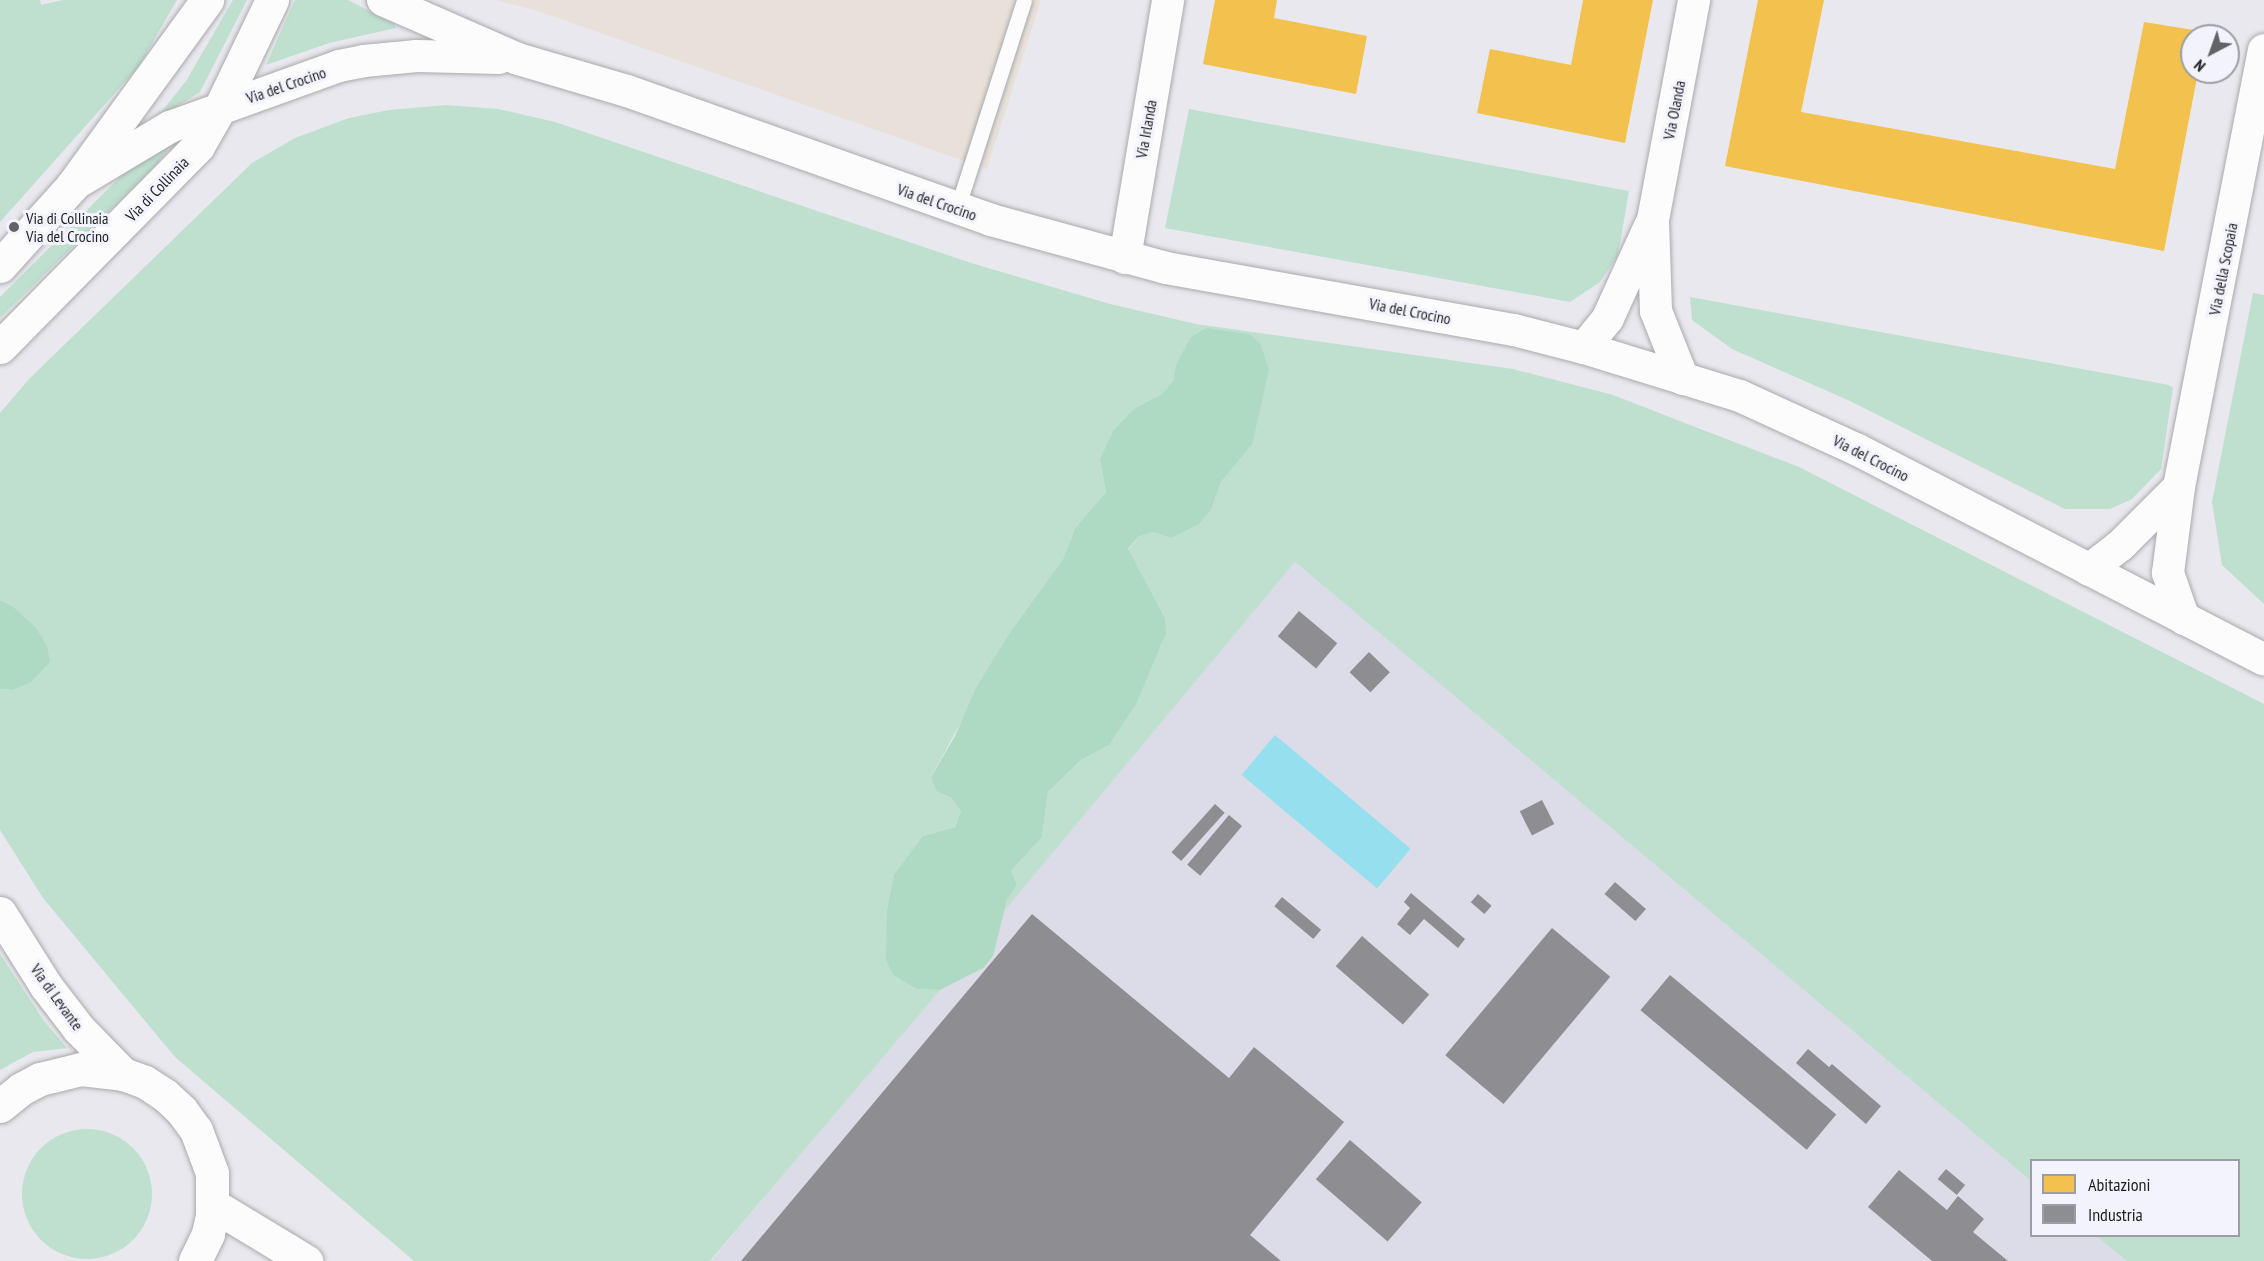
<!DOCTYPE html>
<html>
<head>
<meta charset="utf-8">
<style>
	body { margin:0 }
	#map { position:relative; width:2264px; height:1261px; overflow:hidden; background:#e8e8ee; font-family:"PT Sans Narrow",sans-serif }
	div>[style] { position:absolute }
	.commercial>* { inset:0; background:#e9e1d9 }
	.built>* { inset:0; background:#dcdce8 }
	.green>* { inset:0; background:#bfe0cf }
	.round { border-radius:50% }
	.forest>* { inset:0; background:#aed9c2 }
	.water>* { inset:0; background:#95dfef; transform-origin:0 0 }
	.homes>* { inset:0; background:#f2c14e }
	.industry>* { inset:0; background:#8d8d92; transform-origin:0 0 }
	.roads { filter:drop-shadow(0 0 2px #aaaaae) drop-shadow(0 0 2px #aaaaae) }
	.service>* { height:15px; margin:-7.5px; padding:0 7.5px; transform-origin:7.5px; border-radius:7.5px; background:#fcfcfc }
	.minor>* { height:32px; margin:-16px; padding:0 16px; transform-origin:16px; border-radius:16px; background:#fcfcfc }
	.tertiary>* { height:33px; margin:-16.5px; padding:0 16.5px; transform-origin:16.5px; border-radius:16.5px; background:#fcfcfc }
	.secondary>* { height:33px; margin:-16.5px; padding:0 16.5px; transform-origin:16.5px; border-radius:16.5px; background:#fcfcfc }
	.dots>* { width:16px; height:16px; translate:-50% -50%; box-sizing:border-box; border:3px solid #f3f3fe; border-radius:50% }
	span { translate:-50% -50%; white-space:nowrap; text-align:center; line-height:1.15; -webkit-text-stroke:6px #f3f3fe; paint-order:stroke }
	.street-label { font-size:16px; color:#1c1c1f }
	.poi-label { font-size:16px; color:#1c1c1f }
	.left { translate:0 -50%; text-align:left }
	.legend { position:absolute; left:2030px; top:1159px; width:210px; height:78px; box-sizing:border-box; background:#f3f3fe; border:2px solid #9d9da5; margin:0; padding:8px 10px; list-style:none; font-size:18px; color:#1c1c1f }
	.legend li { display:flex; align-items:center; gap:12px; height:30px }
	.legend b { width:30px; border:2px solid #9d9da5 }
	.north { position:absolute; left:2180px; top:24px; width:60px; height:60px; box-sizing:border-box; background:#f3f3fe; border:2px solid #9d9da5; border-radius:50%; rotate:221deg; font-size:16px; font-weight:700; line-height:24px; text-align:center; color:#1c1c1f }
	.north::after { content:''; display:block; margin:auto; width:21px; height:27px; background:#636367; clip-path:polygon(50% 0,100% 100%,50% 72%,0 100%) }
</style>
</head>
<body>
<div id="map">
	<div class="commercial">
		<div style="clip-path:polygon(495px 0,1041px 0,987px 169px,538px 11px)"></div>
	</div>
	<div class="built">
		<div style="clip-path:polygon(1295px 562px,2031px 1181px,2032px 1236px,2096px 1236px,2127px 1261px,711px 1261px)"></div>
	</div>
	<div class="green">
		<div style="clip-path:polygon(0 0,40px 0,41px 5px,63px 0,177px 0,139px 66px,0 222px)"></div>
		<div style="clip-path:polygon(233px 0,247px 0,200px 92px,155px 120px,186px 81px)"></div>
		<div style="clip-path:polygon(295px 0,348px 0,394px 24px,396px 28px,329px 43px,266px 65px)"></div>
		<div style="clip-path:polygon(446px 105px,498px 109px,555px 122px,971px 263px,1110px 304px,1196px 324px,1513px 369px,1613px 395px,1799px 467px,2264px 704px,2264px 1261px,2127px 1261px,2096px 1236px,2238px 1236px,2238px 1160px,2032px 1160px,2031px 1181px,1295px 562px,1005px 910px,1007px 900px,1017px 885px,1011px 871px,1042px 837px,1048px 792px,1081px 760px,1109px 745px,1165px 618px,1128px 550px,1138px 537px,1153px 532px,1171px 538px,1211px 510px,1221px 482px,1252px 445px,1176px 365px,1173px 381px,1162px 394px,1135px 408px,1100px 460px,1106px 492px,1075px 528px,1063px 559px,1011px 631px,931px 777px,936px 791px,951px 798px,961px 811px,955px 827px,923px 836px,894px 976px,917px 989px,940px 990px,710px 1261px,414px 1261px,175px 1057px,43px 898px,0 830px,0 689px,12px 690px,12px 606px,0 600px,0 413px,29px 379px,252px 163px,295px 138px,349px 118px,389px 110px)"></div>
		<div style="clip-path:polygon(1189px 109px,1629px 191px,1618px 255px,1600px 282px,1570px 302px,1165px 228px)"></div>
		<div style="clip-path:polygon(175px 139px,157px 164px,0 318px,0 297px,146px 151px)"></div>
		<div style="clip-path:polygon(2253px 293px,2264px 295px,2264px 604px,2222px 565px,2212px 502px)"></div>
		<div style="clip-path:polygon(1690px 297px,2169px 385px,2173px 388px,2161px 469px,2132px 499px,2110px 509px,2065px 509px,1850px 401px,1732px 349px,1692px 320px)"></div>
		<div style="clip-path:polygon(0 954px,44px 1021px,67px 1048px,33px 1052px,0 1070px)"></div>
		<div class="round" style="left:22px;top:1129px;width:130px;height:130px"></div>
	</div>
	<div class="forest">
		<div style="clip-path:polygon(1206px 328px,1249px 334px,1260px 343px,1269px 370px,1252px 445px,1221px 482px,1211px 510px,1199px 524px,1171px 538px,1153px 532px,1138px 537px,1128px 549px,1165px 618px,1166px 633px,1136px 704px,1109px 745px,1081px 760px,1048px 792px,1042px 837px,1011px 871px,1017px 885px,1007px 900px,993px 956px,983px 968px,940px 990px,917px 989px,894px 976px,886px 960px,887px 911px,894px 875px,923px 836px,955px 827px,961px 811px,951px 798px,936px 791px,931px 777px,955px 736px,976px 688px,1011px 631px,1063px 559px,1075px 528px,1106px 492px,1100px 460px,1113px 431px,1135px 408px,1162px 394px,1173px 381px,1176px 365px,1190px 338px)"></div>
		<div style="clip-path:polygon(0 600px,12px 606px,36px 628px,47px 646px,50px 662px,31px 682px,12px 690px,0 689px)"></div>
	</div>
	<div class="water">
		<div style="left:1275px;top:735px;width:177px;height:52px;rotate:40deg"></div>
	</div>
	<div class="homes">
		<div style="clip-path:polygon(1215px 0,1277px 0,1274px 18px,1367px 36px,1356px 94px,1203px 64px)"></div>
		<div style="clip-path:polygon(1583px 0,1653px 0,1625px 143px,1477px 113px,1490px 49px,1571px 65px)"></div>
		<div style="clip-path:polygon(1758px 0,1824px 0,1801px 112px,2115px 169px,2144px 22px,2206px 32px,2205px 36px,2192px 36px,2192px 72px,2198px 72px,2164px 251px,1725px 166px)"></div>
	</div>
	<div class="industry">
		<div style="left:1299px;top:611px;width:50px;height:33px;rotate:40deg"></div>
		<div style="left:1369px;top:652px;width:29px;height:28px;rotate:44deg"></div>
		<div style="left:1542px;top:800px;width:27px;height:25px;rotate:63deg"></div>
		<div style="left:1215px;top:804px;width:13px;height:65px;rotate:42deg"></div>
		<div style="left:1229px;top:815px;width:17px;height:65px;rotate:40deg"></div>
		<div style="left:1615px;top:882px;width:41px;height:16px;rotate:41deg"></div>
		<div style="clip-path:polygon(1411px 893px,1465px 939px,1458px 948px,1424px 919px,1410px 935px,1397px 924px,1410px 908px,1404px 902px)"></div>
		<div style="left:1478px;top:894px;width:18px;height:11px;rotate:41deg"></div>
		<div style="left:1282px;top:897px;width:51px;height:12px;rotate:40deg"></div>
		<div style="clip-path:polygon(1032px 914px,1229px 1078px,1254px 1047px,1344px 1122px,1250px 1235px,1281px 1261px,741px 1261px)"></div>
		<div style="left:1552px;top:928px;width:76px;height:166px;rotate:40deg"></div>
		<div style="left:1362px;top:936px;width:89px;height:40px;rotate:41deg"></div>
		<div style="left:1670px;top:975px;width:217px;height:46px;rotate:40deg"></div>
		<div style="clip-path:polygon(1808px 1049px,1829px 1067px,1832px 1064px,1881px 1106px,1866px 1124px,1796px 1063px)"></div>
		<div style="left:1350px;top:1140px;width:95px;height:52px;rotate:41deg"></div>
		<div style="left:1946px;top:1169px;width:25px;height:13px;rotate:40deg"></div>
		<div style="clip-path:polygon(1899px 1170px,1947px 1210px,1958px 1196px,1984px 1219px,1973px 1232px,2008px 1261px,1932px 1261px,1868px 1207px)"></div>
	</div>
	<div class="roads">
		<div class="service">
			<div style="left:957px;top:209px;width:219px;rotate:-72.2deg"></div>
		</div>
		<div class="minor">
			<div style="left:383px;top:0;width:147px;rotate:23.6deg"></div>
			<div style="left:518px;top:59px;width:114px;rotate:16.4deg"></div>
			<div style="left:627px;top:91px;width:386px;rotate:19.5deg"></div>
			<div style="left:991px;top:220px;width:181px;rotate:15.3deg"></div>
			<div style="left:1166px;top:268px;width:353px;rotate:10.1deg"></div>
			<div style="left:1514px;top:330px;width:72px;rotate:14.4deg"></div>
			<div style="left:1584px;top:348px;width:163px;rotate:17.1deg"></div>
			<div style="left:1740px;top:396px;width:128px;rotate:24.6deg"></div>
			<div style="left:1856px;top:449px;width:459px;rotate:27.3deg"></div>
			<div style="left:73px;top:185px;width:113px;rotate:-30.9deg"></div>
			<div style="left:170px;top:127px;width:180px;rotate:-19.8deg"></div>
			<div style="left:339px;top:66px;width:25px;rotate:-11deg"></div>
			<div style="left:364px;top:61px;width:53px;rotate:-5.4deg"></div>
			<div style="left:417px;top:56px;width:82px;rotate:1.4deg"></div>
			<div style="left:1125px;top:258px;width:262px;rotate:-80.5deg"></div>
			<div style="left:1584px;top:348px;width:38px;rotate:-51deg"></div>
			<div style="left:1608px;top:318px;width:101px;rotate:-65.5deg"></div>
			<div style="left:1683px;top:379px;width:73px;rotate:-111.7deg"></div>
			<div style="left:1656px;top:311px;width:91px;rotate:-91.9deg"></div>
			<div style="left:1653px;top:220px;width:224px;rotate:-79.4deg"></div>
			<div style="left:2089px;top:570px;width:39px;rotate:-38deg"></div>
			<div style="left:2120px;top:546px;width:83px;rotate:-45deg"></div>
			<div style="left:2184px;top:619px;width:49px;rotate:-109.2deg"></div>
			<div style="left:2168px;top:573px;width:87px;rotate:-82.7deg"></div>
			<div style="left:2179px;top:487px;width:445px;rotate:-79deg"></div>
		</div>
		<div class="tertiary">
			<div style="left:0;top:266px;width:108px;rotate:-48deg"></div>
			<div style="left:72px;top:186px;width:230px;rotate:-54deg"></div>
			<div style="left:0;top:347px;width:282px;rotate:-45.4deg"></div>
			<div style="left:198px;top:146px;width:46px;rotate:-60.1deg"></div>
			<div style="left:221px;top:106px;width:118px;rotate:-64.3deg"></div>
		</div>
		<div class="secondary">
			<div style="left:0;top:913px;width:86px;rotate:57.8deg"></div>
			<div style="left:46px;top:986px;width:54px;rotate:52.5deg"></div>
			<div style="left:79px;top:1029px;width:63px;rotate:45.6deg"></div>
			<div style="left:0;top:1106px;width:27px;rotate:-39deg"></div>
			<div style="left:21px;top:1089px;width:21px;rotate:-28deg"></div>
			<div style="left:40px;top:1079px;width:42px;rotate:-13.7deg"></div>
			<div style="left:81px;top:1069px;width:42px;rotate:6.8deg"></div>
			<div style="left:123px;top:1074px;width:23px;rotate:20deg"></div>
			<div style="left:145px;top:1082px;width:24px;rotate:33deg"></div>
			<div style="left:165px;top:1095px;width:23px;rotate:43deg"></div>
			<div style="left:182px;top:1111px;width:24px;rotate:54deg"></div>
			<div style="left:196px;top:1130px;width:46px;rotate:69.6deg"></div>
			<div style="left:212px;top:1173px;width:43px;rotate:90deg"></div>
			<div style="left:212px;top:1216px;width:18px;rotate:103deg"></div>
			<div style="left:208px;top:1234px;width:30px;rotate:116deg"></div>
			<div style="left:213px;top:1205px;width:109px;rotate:31.1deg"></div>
		</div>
	</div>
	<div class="dots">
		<div style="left:14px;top:227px;background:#636367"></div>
	</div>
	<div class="street-label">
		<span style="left:286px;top:85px;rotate:-19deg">Via del Crocino</span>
		<span style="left:1674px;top:110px;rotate:-79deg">Via Olanda</span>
		<span style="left:1146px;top:129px;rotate:-80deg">Via Irlanda</span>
		<span style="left:157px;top:189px;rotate:-46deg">Via di Collinaia</span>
		<span style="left:937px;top:202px;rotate:19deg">Via del Crocino</span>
		<span style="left:2223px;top:269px;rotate:-79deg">Via della Scopaia</span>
		<span style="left:1410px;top:311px;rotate:11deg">Via del Crocino</span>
		<span style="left:1871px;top:458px;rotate:27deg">Via del Crocino</span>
		<span style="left:57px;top:997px;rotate:54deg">Via di Levante</span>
	</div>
	<div class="poi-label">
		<span class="left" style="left:26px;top:227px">Via di Collinaia<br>Via del Crocino</span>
	</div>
	<ul class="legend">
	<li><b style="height:16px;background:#f2c14e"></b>Abitazioni</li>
	<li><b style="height:16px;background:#8d8d92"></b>Industria</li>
	</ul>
	<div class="north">N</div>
</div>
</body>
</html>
